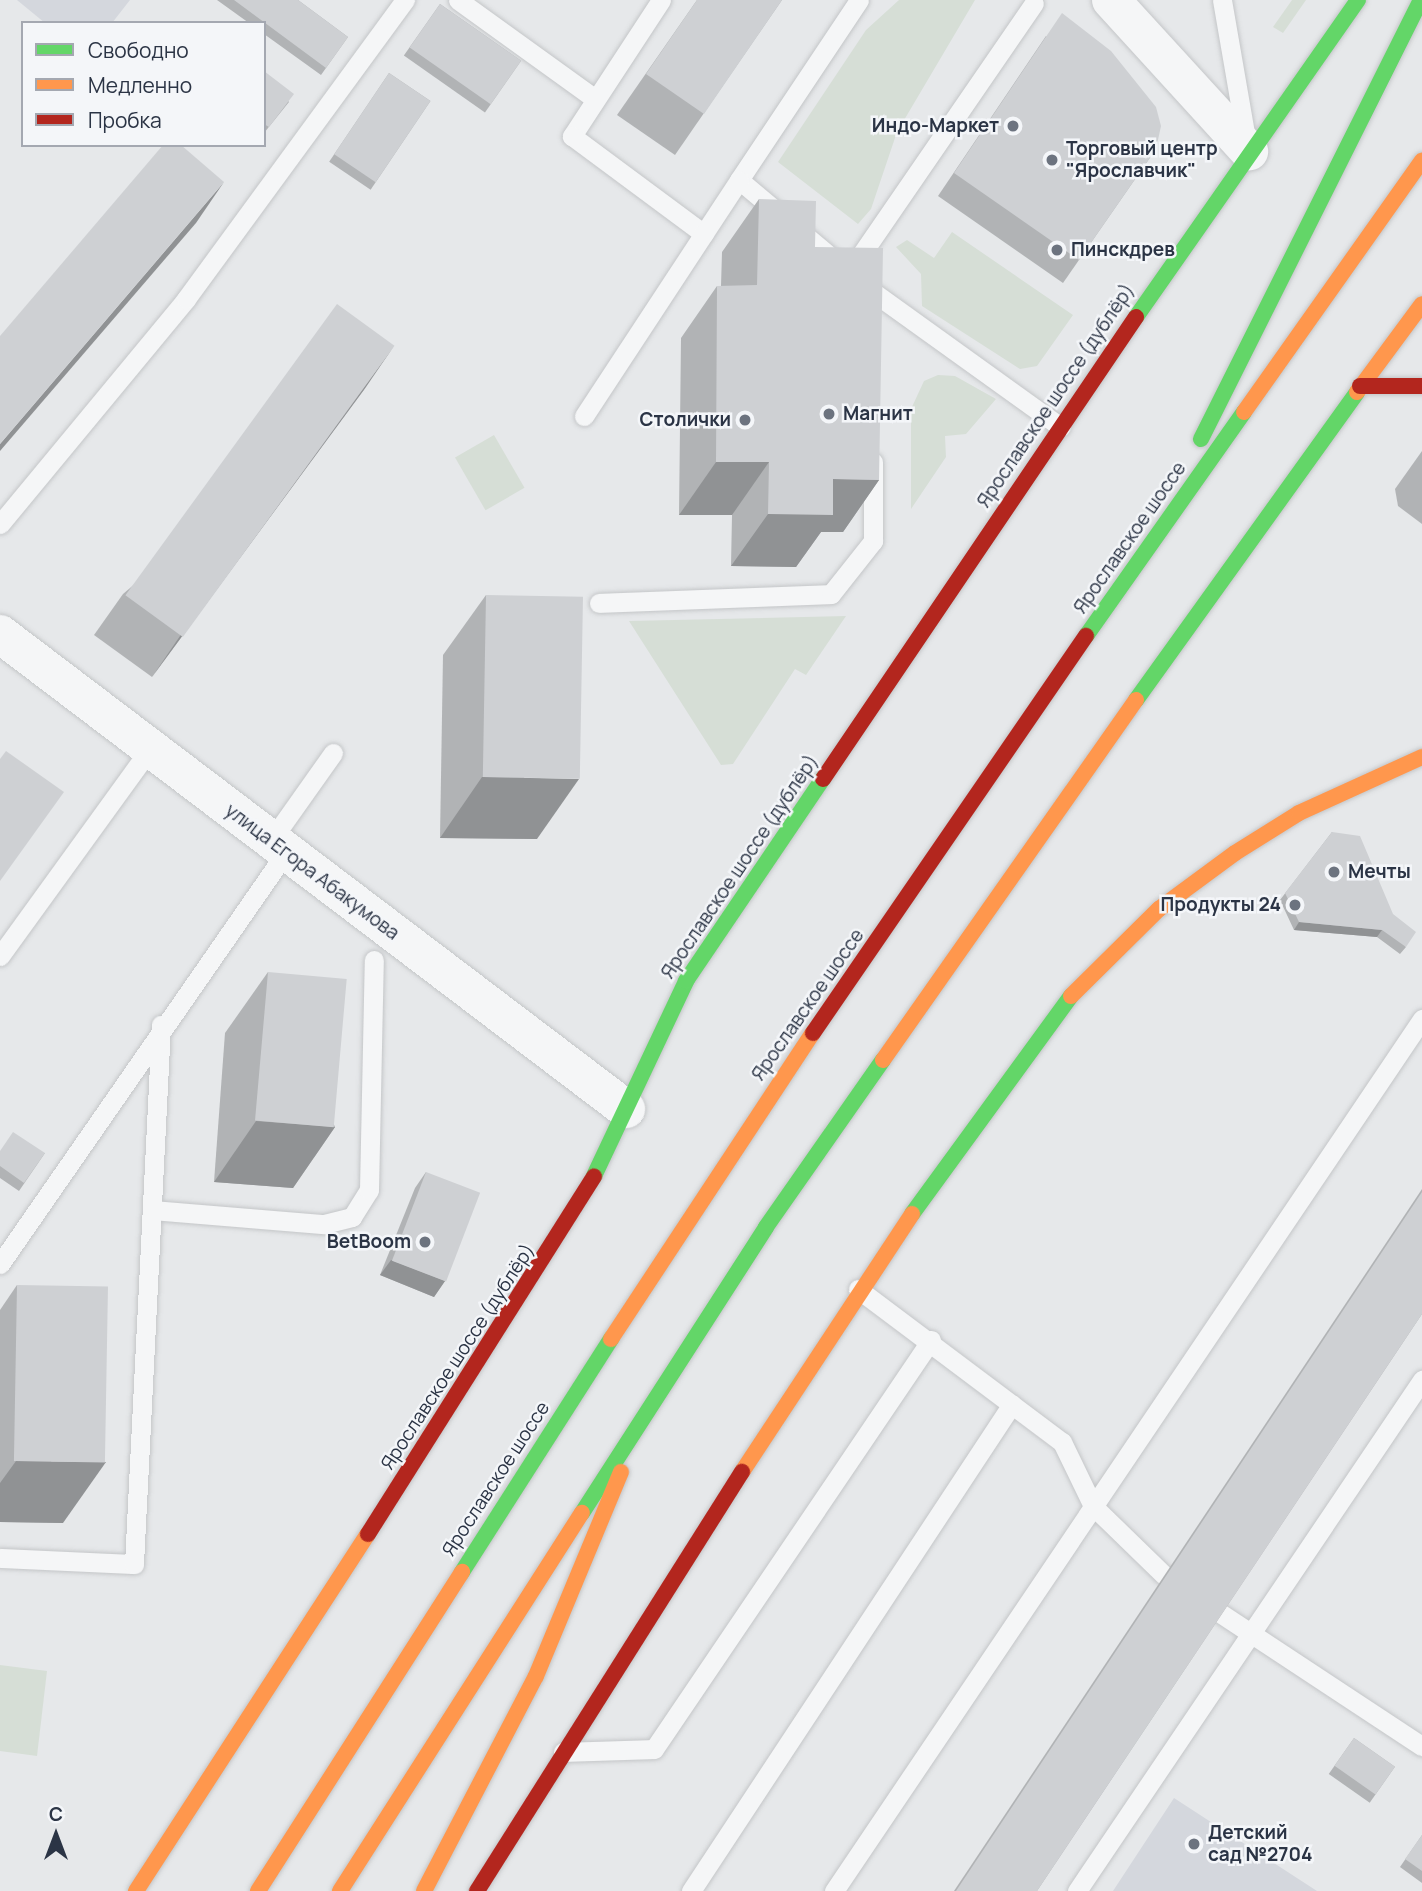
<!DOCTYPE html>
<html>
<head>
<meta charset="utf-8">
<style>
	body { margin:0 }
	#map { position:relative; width:1422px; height:1891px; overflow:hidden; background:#e6e8ea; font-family:Manrope,sans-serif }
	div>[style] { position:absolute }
	.built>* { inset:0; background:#d4d7dd }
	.green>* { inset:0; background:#d6ded6; transform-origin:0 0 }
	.roads { filter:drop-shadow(0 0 2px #c4c6c8) drop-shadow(0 0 2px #c4c6c8) }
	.lane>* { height:19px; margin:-9.5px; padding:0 9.5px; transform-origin:9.5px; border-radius:9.5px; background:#f5f6f7 }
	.street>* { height:38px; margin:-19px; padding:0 19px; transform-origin:19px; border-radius:19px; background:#f5f6f7 }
	.fast>* { height:16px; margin:-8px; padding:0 8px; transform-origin:8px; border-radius:8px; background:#63d668 }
	.slow>* { height:16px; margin:-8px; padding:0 8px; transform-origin:8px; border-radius:8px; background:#ff974d }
	.jam>* { height:16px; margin:-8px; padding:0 8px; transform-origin:8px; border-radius:8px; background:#b3261e }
	.wall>* { inset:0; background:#b1b3b5; transform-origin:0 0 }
	.shaded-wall>* { inset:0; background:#909294 }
	.building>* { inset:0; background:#ced0d3; transform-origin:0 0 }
	.dots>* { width:19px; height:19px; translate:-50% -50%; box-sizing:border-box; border:4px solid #f4f6f9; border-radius:50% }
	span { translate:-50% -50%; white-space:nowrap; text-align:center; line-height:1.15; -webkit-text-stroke:5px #f4f6f9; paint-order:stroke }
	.poi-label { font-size:19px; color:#2b3445; font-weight:700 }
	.right { translate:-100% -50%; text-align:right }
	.left { translate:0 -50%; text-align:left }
	.street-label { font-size:19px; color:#2b3445 }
	.legend { position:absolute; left:21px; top:21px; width:245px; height:126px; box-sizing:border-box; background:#f4f6f9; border:2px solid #a4a8b1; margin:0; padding:9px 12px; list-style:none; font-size:21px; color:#2b3445 }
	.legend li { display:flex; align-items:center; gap:14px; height:35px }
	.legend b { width:35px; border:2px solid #a4a8b1 }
	.north { position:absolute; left:21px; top:1800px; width:70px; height:70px; -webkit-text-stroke:5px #f4f6f9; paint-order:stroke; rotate:0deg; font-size:19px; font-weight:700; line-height:28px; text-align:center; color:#2b3445 }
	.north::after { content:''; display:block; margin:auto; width:24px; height:32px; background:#2b3445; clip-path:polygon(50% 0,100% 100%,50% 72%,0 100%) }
</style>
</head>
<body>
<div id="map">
	<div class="built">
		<div style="clip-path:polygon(17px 0,130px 0,112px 23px,45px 23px)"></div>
		<div style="clip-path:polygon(1174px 1798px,1317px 1891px,1318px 1891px,1113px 1891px)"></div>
	</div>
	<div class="green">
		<div style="clip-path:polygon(899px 0,975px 0,897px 132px,871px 209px,858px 224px,778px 162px,866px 30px)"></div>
		<div style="clip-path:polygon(1292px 0,1306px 0,1283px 33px,1273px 27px)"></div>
		<div style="clip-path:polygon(952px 232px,1073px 315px,1037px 366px,1020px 369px,922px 306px,921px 274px,896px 247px,907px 240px,934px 258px)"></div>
		<div style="clip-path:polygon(938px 375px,955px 376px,996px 399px,966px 434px,945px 436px,946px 457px,911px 509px,911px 409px,924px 381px)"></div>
		<div style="left:494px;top:435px;width:61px;height:45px;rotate:60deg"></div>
		<div style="clip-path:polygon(846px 616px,806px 675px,795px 669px,733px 764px,721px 765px,629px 621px)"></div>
		<div style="clip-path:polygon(0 1665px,47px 1671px,37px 1756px,0 1751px)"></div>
	</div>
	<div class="roads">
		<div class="lane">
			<div style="left:458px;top:0;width:168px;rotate:35.8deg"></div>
			<div style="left:661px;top:0;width:163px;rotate:123.2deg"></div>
			<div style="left:572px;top:136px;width:164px;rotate:36.6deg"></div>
			<div style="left:1222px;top:0;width:141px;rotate:80.2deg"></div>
			<div style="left:838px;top:263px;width:129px;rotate:-140deg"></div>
			<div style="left:739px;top:180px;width:216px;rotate:-56.3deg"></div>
			<div style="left:852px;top:268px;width:321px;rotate:-55.5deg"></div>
			<div style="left:873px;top:292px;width:231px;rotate:35.7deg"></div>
			<div style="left:584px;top:416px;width:282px;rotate:-56.7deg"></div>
			<div style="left:0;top:524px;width:292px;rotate:-50.4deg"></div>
			<div style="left:186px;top:299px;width:371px;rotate:-53.8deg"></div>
			<div style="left:599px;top:603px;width:232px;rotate:-2.2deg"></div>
			<div style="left:831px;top:594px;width:68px;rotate:-51.6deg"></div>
			<div style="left:873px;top:541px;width:79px;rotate:-90deg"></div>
			<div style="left:270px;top:842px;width:109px;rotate:-54.7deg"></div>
			<div style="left:0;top:956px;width:256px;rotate:-54.1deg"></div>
			<div style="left:152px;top:1210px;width:173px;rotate:4.7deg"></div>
			<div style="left:324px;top:1224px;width:29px;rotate:-14deg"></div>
			<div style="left:352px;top:1217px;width:32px;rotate:-58deg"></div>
			<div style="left:369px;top:1190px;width:230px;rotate:-88.8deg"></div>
			<div style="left:0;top:1264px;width:502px;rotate:-55.23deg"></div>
			<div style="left:858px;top:1289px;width:255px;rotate:36.9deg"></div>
			<div style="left:1062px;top:1442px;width:71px;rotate:64.2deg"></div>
			<div style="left:1093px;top:1506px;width:99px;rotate:44.2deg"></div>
			<div style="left:0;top:1558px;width:134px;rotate:2.6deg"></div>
			<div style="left:134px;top:1564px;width:540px;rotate:-87.13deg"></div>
			<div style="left:1220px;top:1613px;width:242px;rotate:33.4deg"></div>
			<div style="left:563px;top:1752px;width:91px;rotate:-1.9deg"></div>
			<div style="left:654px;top:1749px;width:494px;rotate:-55.9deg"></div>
			<div style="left:691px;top:1891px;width:583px;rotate:-56.61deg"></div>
			<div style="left:834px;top:1891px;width:1052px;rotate:-56.01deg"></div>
			<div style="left:1077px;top:1891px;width:617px;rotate:-55.97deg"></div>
		</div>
		<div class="street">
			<div style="left:1111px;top:0;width:205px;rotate:47.6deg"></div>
			<div style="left:0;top:634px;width:786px;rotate:37.19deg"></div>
		</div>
		<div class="fast">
			<div style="left:1136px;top:317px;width:387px;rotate:-55deg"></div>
			<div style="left:1201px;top:439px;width:491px;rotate:-63.4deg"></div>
			<div style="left:1086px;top:636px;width:274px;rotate:-54.8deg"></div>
			<div style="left:1136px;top:700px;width:379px;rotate:-54.3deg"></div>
			<div style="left:594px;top:1176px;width:216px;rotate:-64.7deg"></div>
			<div style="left:686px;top:981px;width:244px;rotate:-55.9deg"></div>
			<div style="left:912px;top:1214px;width:270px;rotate:-53.9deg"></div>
			<div style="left:582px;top:1513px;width:340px;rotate:-57.2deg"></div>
			<div style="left:766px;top:1227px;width:204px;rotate:-55deg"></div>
			<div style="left:462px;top:1572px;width:277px;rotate:-57.4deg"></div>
		</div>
		<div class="slow">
			<div style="left:1357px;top:392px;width:109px;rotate:-53.5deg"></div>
			<div style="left:1244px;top:412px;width:308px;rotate:-54.7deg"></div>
			<div style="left:1071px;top:996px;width:124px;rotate:-44.7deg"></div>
			<div style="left:1159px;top:909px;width:94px;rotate:-36.4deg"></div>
			<div style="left:1235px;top:853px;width:75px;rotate:-32deg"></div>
			<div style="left:1299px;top:813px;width:135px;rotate:-24.5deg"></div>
			<div style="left:883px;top:1060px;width:440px;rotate:-54.9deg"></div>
			<div style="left:611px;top:1339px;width:367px;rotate:-56.6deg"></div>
			<div style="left:742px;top:1472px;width:309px;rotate:-56.6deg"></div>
			<div style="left:136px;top:1891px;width:426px;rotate:-57deg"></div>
			<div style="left:258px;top:1891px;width:379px;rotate:-57.4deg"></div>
			<div style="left:340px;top:1891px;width:449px;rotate:-57.4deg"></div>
			<div style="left:424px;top:1891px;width:242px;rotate:-62.5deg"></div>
			<div style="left:536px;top:1676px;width:221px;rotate:-67.4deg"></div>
		</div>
		<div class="jam">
			<div style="left:1360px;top:386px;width:62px"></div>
			<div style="left:823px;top:779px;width:558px;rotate:-55.88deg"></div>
			<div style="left:813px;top:1033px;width:482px;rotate:-55.5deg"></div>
			<div style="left:368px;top:1534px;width:423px;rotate:-57.7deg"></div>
			<div style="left:477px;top:1891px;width:496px;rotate:-57.7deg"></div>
		</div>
	</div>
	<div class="wall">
		<div style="clip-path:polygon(217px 0,298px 0,348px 37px,321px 75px,264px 34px,264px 23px,249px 23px)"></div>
		<div style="clip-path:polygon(697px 0,782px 0,675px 155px,617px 115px)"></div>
		<div style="left:440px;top:4px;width:99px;height:63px;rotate:35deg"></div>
		<div style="clip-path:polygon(1046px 36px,1156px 149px,1063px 283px,938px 196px)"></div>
		<div style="clip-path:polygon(264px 71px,289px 102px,264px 133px)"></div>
		<div style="left:389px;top:73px;width:50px;height:107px;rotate:34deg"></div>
		<div style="clip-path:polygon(759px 199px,815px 247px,879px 480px,843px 532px,821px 532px,796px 567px,731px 566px,732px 515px,679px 515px,681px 338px,717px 286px,721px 286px,722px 252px)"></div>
		<div style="clip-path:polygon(366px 387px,152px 677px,94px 635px,123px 594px)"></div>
		<div style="clip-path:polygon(1422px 451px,1422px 524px,1398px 506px,1395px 489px)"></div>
		<div style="clip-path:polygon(486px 595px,537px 839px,440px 838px,443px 655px)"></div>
		<div style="clip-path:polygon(1332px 832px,1406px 947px,1400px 954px,1377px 937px,1294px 930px,1280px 900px)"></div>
		<div style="clip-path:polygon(268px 972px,335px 1127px,293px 1188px,214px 1182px,225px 1033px)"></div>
		<div style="clip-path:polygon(0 1151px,45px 1153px,19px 1191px,0 1178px)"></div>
		<div style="clip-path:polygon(426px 1172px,445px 1281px,434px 1297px,380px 1275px,415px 1188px)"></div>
		<div style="clip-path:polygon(1422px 1189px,1422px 1314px,1037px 1891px,954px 1891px)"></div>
		<div style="clip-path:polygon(17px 1285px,63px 1523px,0 1522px,0 1310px)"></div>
		<div style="left:1354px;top:1738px;width:50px;height:44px;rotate:35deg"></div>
		<div style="clip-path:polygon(1422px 1835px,1422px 1883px,1400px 1867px)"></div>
	</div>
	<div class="shaded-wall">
		<div style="clip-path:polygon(224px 182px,196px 223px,0 451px,0 444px)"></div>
		<div style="clip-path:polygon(394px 346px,366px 387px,152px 677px,180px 636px)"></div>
		<div style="clip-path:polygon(716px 462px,769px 462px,732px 515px,679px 515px)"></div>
		<div style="clip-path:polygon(833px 479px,879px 480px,843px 532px,821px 532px,796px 567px,731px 566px,768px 514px)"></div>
		<div style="clip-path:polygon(482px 777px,579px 779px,537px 839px,440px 838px)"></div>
		<div style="clip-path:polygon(1299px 922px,1382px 930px,1377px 937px,1294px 930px)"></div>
		<div style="clip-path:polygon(256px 1121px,335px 1127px,293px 1188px,214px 1182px)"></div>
		<div style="clip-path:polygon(391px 1260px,445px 1281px,434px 1297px,380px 1275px)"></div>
		<div style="clip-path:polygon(16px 1461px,106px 1462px,63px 1523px,0 1522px,0 1483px)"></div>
	</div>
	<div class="building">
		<div style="clip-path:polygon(234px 0,298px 0,348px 37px,326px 68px)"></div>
		<div style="clip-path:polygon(697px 0,782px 0,704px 114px,646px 74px)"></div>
		<div style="left:440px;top:4px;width:99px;height:53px;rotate:35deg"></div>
		<div style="clip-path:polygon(1062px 13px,1111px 51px,1156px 107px,1161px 126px,1156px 149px,1079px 260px,954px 173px)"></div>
		<div style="clip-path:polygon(264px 71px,294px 94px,269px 127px,264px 124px)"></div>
		<div style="left:389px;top:73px;width:50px;height:98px;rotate:34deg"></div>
		<div style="clip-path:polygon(163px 145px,181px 145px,224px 182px,0 444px,0 336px)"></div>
		<div style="clip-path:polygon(759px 199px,816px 201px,815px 247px,883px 248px,879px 480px,833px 479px,833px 515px,768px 514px,769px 462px,716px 462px,717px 286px,757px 285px)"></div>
		<div style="left:337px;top:304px;width:71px;height:360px;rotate:36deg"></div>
		<div style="left:486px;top:595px;width:97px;height:182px;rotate:1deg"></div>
		<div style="clip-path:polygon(6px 751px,64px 792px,0 881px,0 759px)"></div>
		<div style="clip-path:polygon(1332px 832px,1360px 836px,1393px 914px,1416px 932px,1406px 947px,1382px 930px,1299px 922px,1285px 893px)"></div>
		<div style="left:268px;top:972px;width:79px;height:149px;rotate:5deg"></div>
		<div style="clip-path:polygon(13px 1132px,45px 1153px,24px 1183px,0 1166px,0 1151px)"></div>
		<div style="left:426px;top:1172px;width:58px;height:95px;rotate:21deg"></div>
		<div style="clip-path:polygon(1422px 1192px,1422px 1314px,1037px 1891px,956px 1891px)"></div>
		<div style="left:17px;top:1285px;width:91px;height:176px;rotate:1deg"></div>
		<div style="left:1354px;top:1738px;width:50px;height:34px;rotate:35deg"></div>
		<div style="clip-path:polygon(1422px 1835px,1422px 1871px,1405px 1859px)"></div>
	</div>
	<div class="dots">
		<div style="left:1013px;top:126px;background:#6c737f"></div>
		<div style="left:1052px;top:160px;background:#6c737f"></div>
		<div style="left:1057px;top:250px;background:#6c737f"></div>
		<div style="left:829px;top:414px;background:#6c737f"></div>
		<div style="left:745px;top:420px;background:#6c737f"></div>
		<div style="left:1334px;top:872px;background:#6c737f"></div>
		<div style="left:1295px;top:905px;background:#6c737f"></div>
		<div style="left:425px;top:1242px;background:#6c737f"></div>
		<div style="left:1194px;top:1844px;background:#6c737f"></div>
	</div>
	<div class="poi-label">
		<span class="right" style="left:999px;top:126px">Индо-Маркет</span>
		<span class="left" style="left:1066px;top:160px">Торговый центр<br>"Ярославчик"</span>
		<span class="left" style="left:1071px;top:250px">Пинскдрев</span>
		<span class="left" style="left:843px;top:414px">Магнит</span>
		<span class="right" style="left:731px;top:420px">Столички</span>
		<span class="left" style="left:1348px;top:872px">Мечты</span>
		<span class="right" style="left:1281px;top:905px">Продукты 24</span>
		<span class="right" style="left:411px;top:1242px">BetBoom</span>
		<span class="left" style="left:1208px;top:1844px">Детский<br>сад №2704</span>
	</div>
	<div class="street-label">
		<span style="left:1056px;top:396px;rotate:-56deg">Ярославское шоссе (дублёр)</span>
		<span style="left:1130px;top:538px;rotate:-55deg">Ярославское шоссе</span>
		<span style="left:740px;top:867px;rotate:-56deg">Ярославское шоссе (дублёр)</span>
		<span style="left:312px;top:872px;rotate:37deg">улица Егора Абакумова</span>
		<span style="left:808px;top:1005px;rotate:-55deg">Ярославское шоссе</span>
		<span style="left:458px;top:1357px;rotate:-57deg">Ярославское шоссе (дублёр)</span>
		<span style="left:496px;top:1479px;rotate:-57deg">Ярославское шоссе</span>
	</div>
	<ul class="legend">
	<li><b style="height:9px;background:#63d668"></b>Свободно</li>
	<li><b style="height:9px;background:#ff974d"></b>Медленно</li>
	<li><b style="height:9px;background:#b3261e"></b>Пробка</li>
	</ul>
	<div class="north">С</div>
</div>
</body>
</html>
